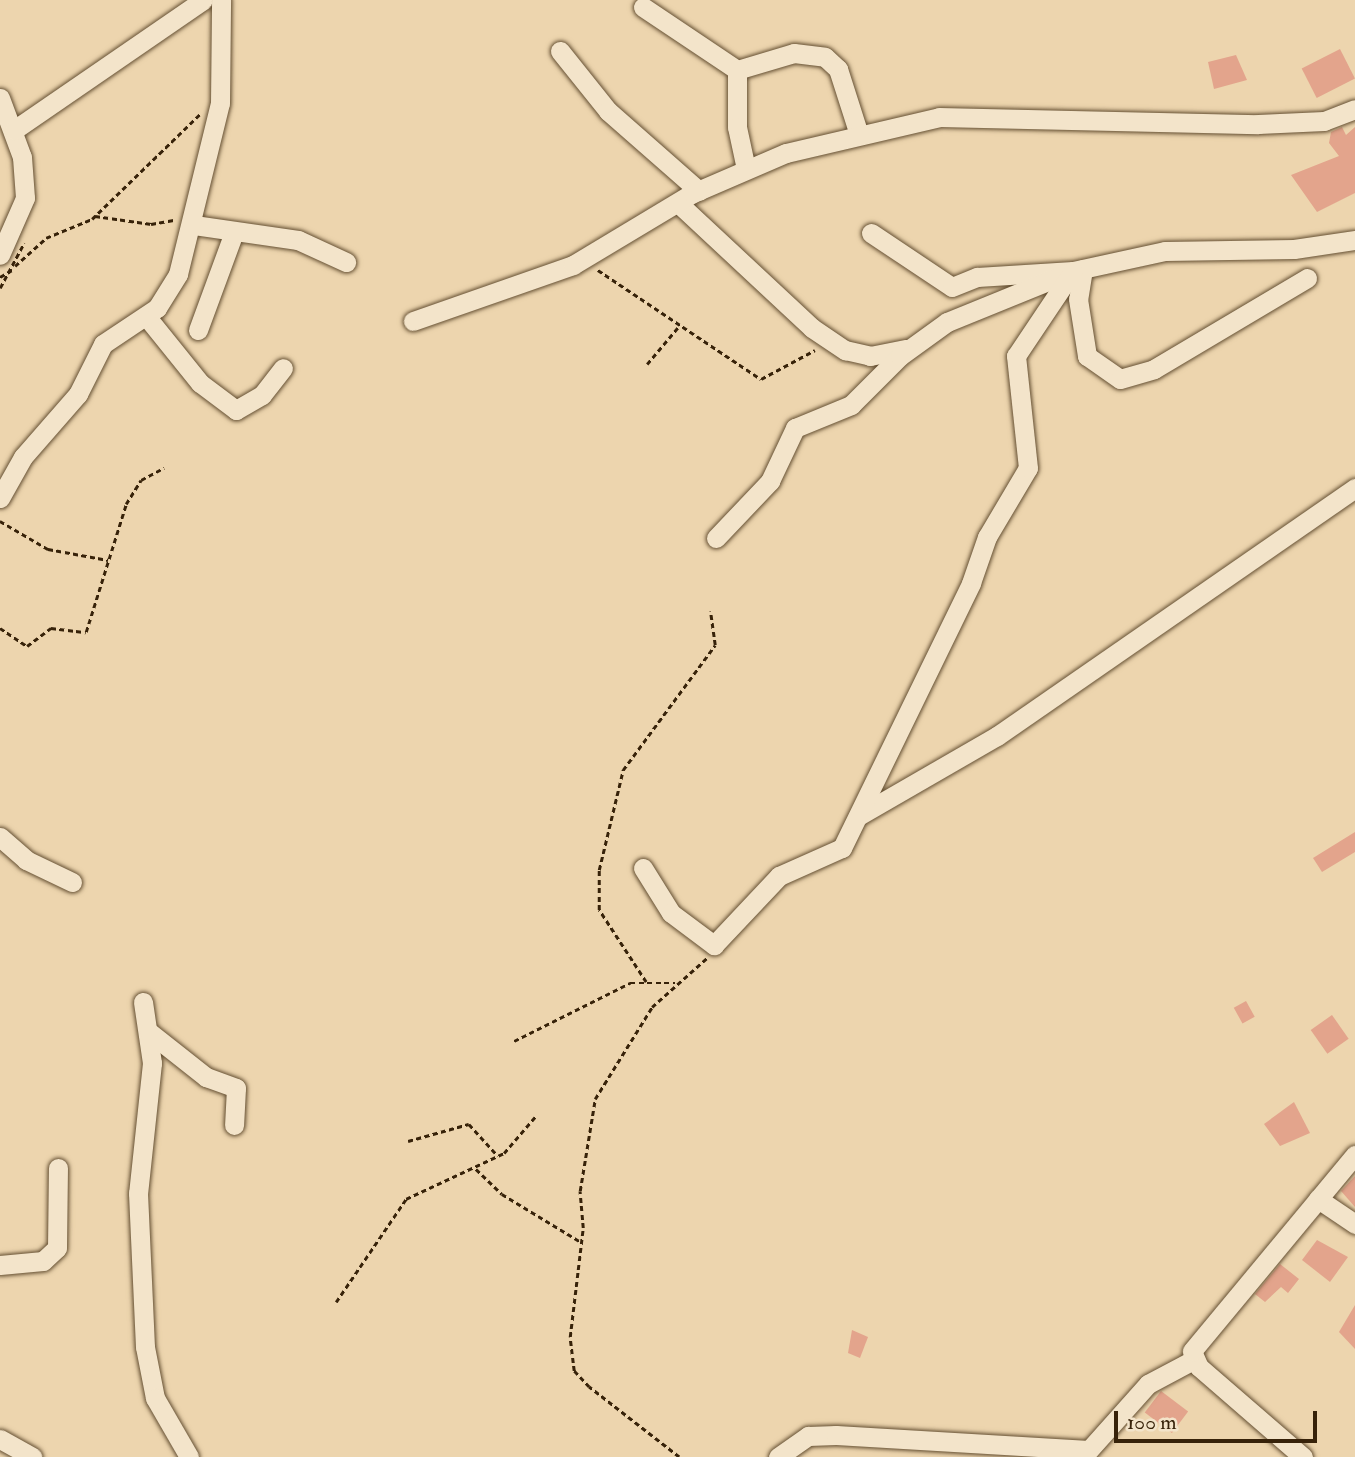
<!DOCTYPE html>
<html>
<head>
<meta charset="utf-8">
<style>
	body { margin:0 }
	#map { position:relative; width:1355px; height:1457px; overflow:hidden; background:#edd5ae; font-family:"IM FELL Double Pica",serif }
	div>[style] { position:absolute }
	.building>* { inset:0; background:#e3a48c; transform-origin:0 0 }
	.path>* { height:2.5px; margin-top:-1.25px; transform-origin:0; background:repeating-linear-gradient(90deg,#372209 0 5px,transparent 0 8.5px) }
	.roads { filter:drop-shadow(0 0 2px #644f32) drop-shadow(0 0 2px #644f32) }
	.minor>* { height:19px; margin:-9.5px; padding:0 9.5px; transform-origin:9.5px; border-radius:9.5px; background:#f3e4ca }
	span { translate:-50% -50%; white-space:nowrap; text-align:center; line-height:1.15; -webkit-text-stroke:6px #f3e4ca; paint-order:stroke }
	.scale { position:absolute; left:1114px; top:1411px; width:203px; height:32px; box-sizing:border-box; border:4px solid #372209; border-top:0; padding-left:9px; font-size:21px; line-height:24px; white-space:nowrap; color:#372209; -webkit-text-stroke:5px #f3e4ca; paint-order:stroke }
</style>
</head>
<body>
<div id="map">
	<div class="building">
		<div style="left:1340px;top:49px;width:33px;height:43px;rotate:63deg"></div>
		<div style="clip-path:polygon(1236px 55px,1247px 80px,1214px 89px,1208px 62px)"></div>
		<div style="clip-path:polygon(1342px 127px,1346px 135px,1355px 127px,1355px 193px,1317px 212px,1291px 175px,1339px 156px,1329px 143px,1331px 132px)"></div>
		<div style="clip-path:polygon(1355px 832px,1355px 852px,1322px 872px,1313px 858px)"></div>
		<div style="left:1246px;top:1001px;width:18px;height:14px;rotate:61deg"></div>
		<div style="left:1332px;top:1015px;width:29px;height:26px;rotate:55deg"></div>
		<div style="clip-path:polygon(1294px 1102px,1310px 1133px,1280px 1146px,1264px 1124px)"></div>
		<div style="clip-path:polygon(1355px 1176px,1355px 1207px,1341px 1191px)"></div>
		<div style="clip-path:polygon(1317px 1240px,1348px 1257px,1330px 1282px,1302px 1260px)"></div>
		<div style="clip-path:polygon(1280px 1264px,1299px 1279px,1288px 1293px,1281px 1287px,1265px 1302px,1255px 1294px)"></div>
		<div style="clip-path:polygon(1355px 1305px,1355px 1349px,1339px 1332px)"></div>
		<div style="clip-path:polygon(852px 1330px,868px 1337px,860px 1358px,848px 1353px)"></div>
		<div style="left:1161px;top:1391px;width:34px;height:27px;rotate:37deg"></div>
	</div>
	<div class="path">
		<div style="left:95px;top:216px;width:57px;rotate:8.1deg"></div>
		<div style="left:151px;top:224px;width:23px;rotate:-10deg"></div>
		<div style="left:15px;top:266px;width:42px;rotate:-42.1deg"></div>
		<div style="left:46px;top:238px;width:50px;rotate:-22.4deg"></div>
		<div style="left:92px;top:219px;width:152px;rotate:-44.2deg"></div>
		<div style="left:598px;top:270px;width:196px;rotate:33.8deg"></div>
		<div style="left:761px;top:379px;width:61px;rotate:-28.2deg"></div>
		<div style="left:0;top:277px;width:14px;rotate:-30deg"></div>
		<div style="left:0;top:288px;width:51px;rotate:-61.9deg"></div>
		<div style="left:647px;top:364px;width:50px;rotate:-49.9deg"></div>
		<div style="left:0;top:521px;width:56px;rotate:30.3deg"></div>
		<div style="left:48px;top:549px;width:61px;rotate:10.4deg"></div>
		<div style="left:0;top:628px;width:32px;rotate:34deg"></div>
		<div style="left:27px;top:646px;width:30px;rotate:-37deg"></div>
		<div style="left:51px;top:628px;width:35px;rotate:7deg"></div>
		<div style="left:86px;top:632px;width:134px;rotate:-72.6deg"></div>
		<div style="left:126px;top:504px;width:28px;rotate:-58deg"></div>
		<div style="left:141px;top:480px;width:26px;rotate:-28deg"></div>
		<div style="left:646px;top:982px;width:86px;rotate:-123.1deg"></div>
		<div style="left:599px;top:910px;width:40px;rotate:-90deg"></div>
		<div style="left:599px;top:870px;width:103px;rotate:-76.5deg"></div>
		<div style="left:623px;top:770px;width:155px;rotate:-53.6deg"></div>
		<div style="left:715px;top:645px;width:34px;rotate:-98deg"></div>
		<div style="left:514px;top:1041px;width:130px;rotate:-26.6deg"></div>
		<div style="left:630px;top:983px;width:45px"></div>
		<div style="left:408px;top:1141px;width:63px;rotate:-15.6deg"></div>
		<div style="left:469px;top:1124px;width:43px;rotate:47.8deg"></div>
		<div style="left:476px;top:1169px;width:36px;rotate:44deg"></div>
		<div style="left:502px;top:1194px;width:92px;rotate:31.3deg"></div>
		<div style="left:336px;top:1302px;width:125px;rotate:-55.8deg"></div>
		<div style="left:406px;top:1199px;width:108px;rotate:-25.1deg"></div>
		<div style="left:504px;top:1153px;width:48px;rotate:-49.3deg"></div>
		<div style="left:679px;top:1457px;width:114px;rotate:-142.1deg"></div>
		<div style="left:589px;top:1387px;width:22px;rotate:-133deg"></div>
		<div style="left:574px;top:1371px;width:34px;rotate:-97deg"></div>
		<div style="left:570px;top:1337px;width:110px;rotate:-83.2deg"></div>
		<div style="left:583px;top:1228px;width:37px;rotate:-95deg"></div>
		<div style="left:580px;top:1191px;width:93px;rotate:-80.7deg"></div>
		<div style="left:595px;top:1099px;width:108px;rotate:-58.2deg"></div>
		<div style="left:652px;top:1007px;width:74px;rotate:-41.7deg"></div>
	</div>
	<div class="roads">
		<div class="minor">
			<div style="left:643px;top:7px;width:113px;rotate:33.8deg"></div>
			<div style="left:737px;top:70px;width:57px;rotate:90deg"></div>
			<div style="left:737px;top:127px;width:43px;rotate:77.9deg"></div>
			<div style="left:560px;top:51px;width:77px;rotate:51.3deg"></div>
			<div style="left:608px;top:111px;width:121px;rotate:41.3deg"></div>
			<div style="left:737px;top:70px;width:59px;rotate:-16.6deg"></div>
			<div style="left:794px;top:53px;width:31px;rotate:7deg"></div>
			<div style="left:825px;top:57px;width:18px;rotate:43deg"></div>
			<div style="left:838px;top:69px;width:69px;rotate:72.3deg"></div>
			<div style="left:0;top:98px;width:63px;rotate:69.6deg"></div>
			<div style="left:22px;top:157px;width:41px;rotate:85.8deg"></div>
			<div style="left:25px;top:198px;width:62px;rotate:113.7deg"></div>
			<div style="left:14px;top:130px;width:229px;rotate:-34.5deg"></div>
			<div style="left:678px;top:203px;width:183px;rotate:43deg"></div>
			<div style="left:812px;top:328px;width:40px;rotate:34deg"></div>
			<div style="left:845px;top:350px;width:26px;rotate:13deg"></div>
			<div style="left:870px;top:356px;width:37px;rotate:-11deg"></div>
			<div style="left:194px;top:225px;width:105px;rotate:8.2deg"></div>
			<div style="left:298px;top:240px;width:53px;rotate:24.6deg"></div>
			<div style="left:871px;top:233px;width:97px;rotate:33.7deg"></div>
			<div style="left:952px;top:287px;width:27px;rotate:-22deg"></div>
			<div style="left:977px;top:277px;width:96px;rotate:-3.6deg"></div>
			<div style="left:1073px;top:271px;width:94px;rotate:-12.3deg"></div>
			<div style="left:1165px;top:251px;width:129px;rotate:-0.9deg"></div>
			<div style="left:1294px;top:249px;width:62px;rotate:-8.4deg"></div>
			<div style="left:1083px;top:269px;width:30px;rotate:99deg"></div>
			<div style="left:1078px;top:299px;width:58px;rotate:81deg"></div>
			<div style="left:1087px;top:356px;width:40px;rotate:34.9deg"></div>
			<div style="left:1120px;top:379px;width:35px;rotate:-16deg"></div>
			<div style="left:1154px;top:369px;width:178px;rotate:-30.7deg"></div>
			<div style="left:146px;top:316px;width:86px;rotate:51.1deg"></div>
			<div style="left:200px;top:383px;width:45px;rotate:36.9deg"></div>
			<div style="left:236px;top:410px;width:30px;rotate:-30deg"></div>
			<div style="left:262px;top:395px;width:34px;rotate:-52deg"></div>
			<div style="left:413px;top:321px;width:170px;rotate:-19.3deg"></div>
			<div style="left:573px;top:265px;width:140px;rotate:-31deg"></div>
			<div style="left:693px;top:193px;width:101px;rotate:-23.3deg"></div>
			<div style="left:786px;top:153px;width:157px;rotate:-13.2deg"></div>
			<div style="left:939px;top:117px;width:319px;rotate:1.3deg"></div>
			<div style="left:1258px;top:124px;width:66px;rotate:-2.6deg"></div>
			<div style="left:1324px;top:121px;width:33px;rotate:-21deg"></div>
			<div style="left:198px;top:330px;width:104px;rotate:-69.8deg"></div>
			<div style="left:0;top:498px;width:47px;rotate:-60.7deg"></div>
			<div style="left:23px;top:457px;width:84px;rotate:-48.9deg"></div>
			<div style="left:78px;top:394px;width:56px;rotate:-63.4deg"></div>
			<div style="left:103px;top:344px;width:65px;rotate:-33.7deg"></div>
			<div style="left:157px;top:308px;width:40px;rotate:-58deg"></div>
			<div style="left:178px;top:274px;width:176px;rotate:-76.2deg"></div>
			<div style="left:220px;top:103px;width:103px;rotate:-89.4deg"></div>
			<div style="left:716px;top:538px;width:79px;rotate:-46.5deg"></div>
			<div style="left:770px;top:481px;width:59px;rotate:-64.7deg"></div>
			<div style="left:795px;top:428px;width:61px;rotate:-22.3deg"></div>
			<div style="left:851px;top:405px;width:69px;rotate:-45deg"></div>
			<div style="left:900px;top:356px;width:58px;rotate:-35.9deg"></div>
			<div style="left:947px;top:322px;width:127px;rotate:-22.1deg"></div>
			<div style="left:860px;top:815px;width:158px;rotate:-30deg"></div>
			<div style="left:997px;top:736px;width:436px;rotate:-34.7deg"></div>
			<div style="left:0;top:837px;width:35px;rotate:41deg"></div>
			<div style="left:26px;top:860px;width:51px;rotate:25.6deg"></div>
			<div style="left:643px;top:868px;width:53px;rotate:58.1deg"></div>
			<div style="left:671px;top:913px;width:54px;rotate:36.7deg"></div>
			<div style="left:714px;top:945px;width:95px;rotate:-46.7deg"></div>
			<div style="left:779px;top:876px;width:69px;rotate:-24deg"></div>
			<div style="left:842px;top:848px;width:295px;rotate:-64deg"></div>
			<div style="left:971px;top:583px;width:49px;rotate:-70.8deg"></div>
			<div style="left:987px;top:537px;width:80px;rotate:-59.3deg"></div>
			<div style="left:1028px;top:468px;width:113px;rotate:-96.1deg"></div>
			<div style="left:1016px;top:356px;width:102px;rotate:-56.2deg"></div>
			<div style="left:143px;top:1002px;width:62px;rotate:81.6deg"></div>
			<div style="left:152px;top:1063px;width:131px;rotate:96.1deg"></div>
			<div style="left:138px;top:1193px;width:154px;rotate:87.4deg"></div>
			<div style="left:145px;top:1347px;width:52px;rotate:78.9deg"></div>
			<div style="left:155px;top:1398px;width:68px;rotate:60deg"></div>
			<div style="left:149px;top:1032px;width:73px;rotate:38.3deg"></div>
			<div style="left:206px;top:1077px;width:32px;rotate:20deg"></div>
			<div style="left:236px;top:1088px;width:37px;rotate:93deg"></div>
			<div style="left:1318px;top:1199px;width:45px;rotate:34deg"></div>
			<div style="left:0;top:1265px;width:43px;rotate:-5.3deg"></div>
			<div style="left:43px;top:1261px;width:19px;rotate:-43deg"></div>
			<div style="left:57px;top:1248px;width:80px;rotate:-89.3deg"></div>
			<div style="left:0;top:1439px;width:37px;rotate:29deg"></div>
			<div style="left:778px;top:1457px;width:37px;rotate:-35deg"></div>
			<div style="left:808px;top:1436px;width:28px;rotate:-2deg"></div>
			<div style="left:836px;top:1435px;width:253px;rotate:3.4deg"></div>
			<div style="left:1089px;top:1450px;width:89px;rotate:-48.2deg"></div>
			<div style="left:1148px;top:1384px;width:53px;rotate:-28deg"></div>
			<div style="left:1303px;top:1457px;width:138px;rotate:-139.1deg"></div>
			<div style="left:1199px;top:1367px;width:17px;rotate:-114deg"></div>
			<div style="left:1192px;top:1351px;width:255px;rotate:-50.3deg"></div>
		</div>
	</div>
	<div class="scale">100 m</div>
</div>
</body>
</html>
